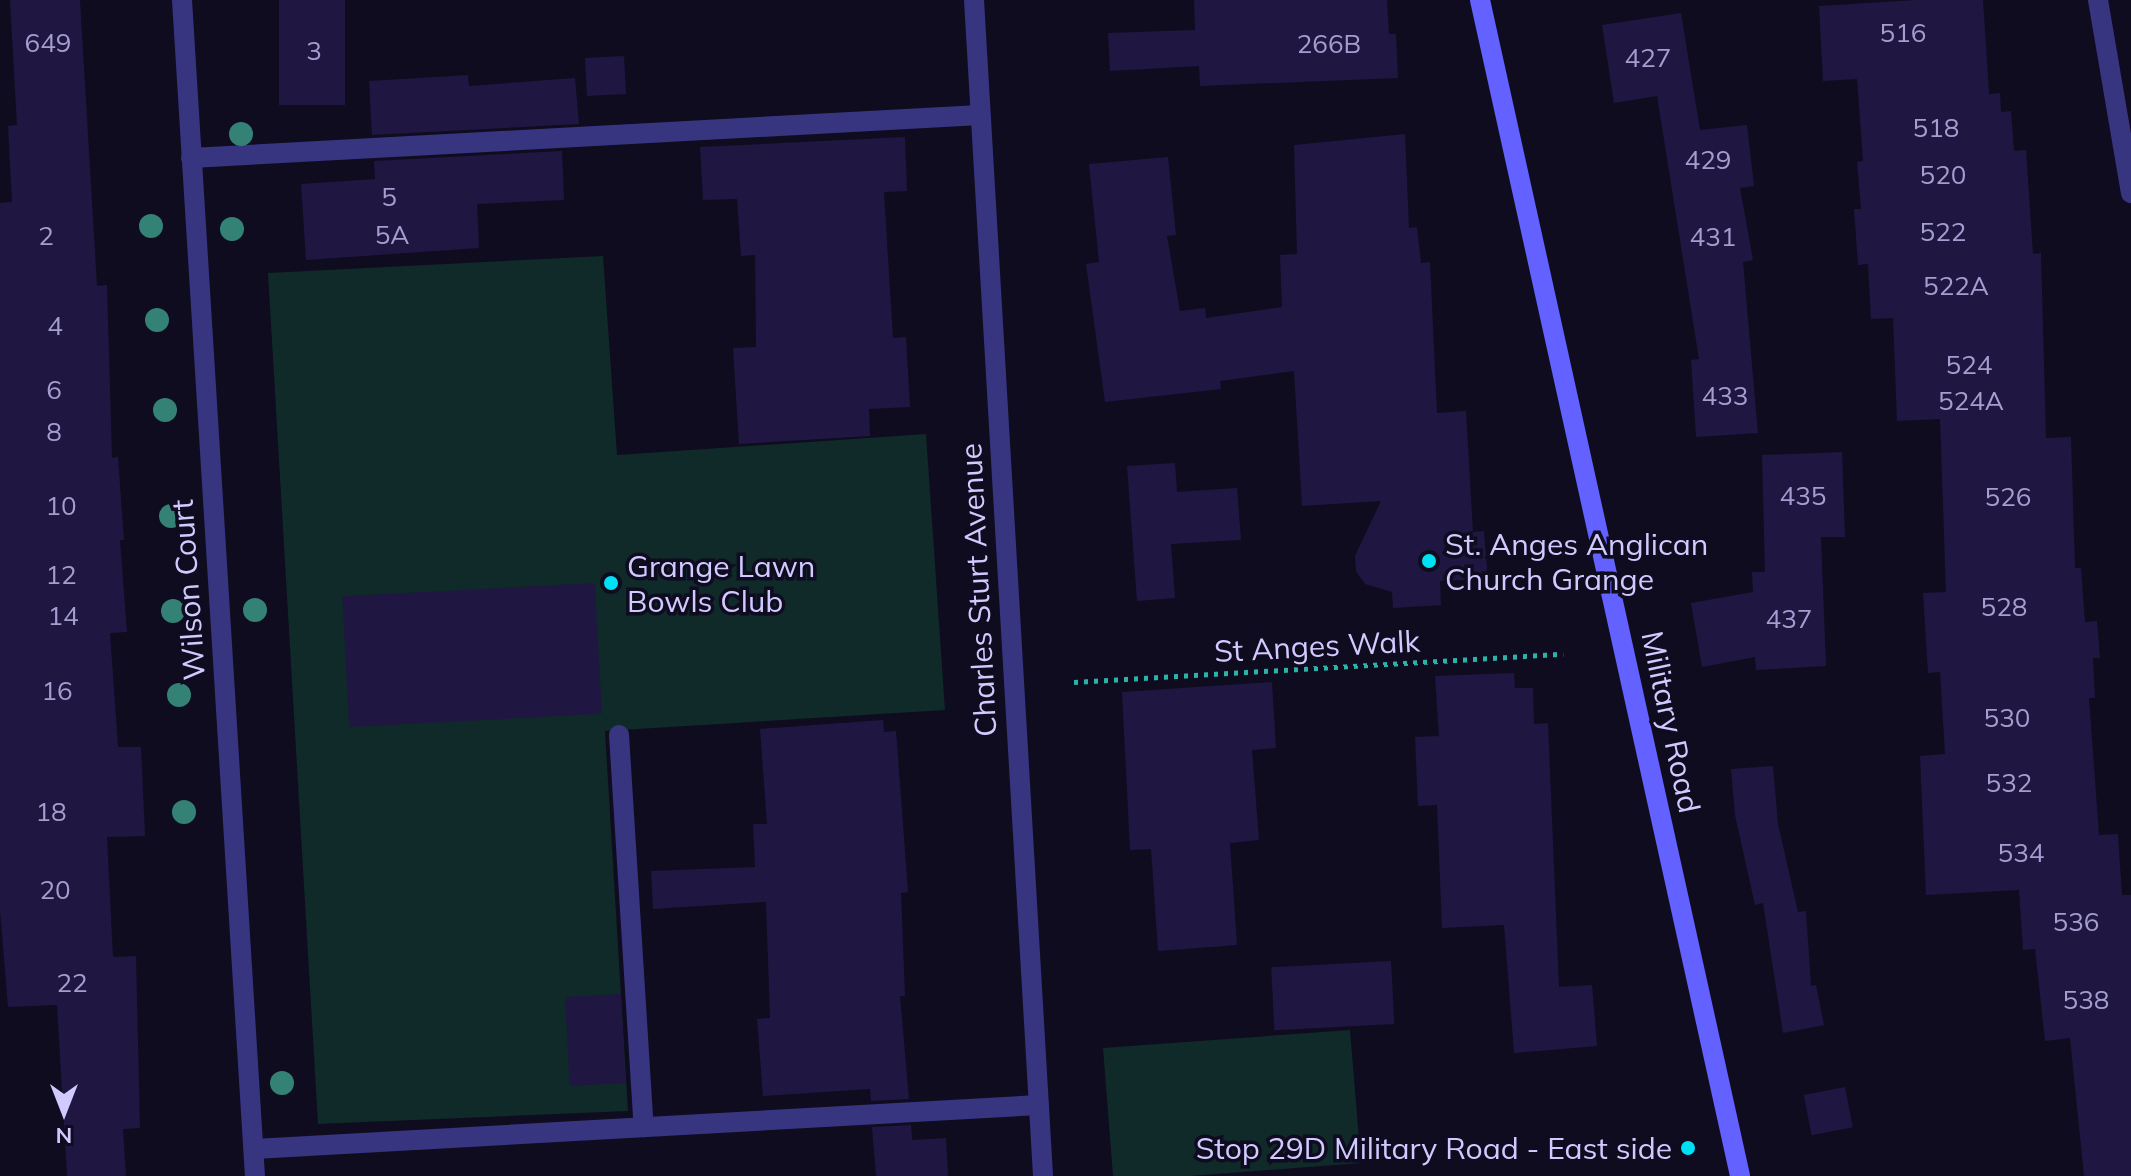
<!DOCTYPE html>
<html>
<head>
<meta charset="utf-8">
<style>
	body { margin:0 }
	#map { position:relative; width:2131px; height:1176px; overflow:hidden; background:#0f0c20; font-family:Mulish,sans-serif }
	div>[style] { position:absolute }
	.green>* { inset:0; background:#0f2a28 }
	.building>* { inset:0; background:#1f1741; transform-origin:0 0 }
	.path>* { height:5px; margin-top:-2.5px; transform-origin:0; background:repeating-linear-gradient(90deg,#29b4aa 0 4px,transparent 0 10px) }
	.lane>* { height:20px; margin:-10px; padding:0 10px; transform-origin:10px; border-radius:10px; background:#373580 }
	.street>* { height:20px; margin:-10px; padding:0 10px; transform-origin:10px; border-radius:10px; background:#373580 }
	.secondary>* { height:20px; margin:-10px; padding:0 10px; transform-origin:10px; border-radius:10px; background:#6361ff }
	.trees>* { width:24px; height:24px; margin:-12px; border-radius:50%; background:#348276 }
	.dots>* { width:22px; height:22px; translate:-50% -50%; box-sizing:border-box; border:4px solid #0f0c20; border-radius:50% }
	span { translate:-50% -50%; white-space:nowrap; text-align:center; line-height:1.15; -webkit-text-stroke:7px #0f0c20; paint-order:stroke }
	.number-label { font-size:26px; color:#a49dd0 }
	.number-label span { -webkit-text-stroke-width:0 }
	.poi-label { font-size:30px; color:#d0caff }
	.left { translate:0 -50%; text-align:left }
	.right { translate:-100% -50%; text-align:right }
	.street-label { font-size:30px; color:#d0caff }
	.north { position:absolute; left:24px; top:1072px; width:80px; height:80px; -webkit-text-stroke:6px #0f0c20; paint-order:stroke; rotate:180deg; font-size:22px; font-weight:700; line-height:32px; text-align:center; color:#d0caff }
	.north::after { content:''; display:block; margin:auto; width:28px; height:36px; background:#d0caff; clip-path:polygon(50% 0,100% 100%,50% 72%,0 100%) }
</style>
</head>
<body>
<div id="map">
	<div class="green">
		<div style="clip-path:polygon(603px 256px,617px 455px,926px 434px,945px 710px,605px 731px,628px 1111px,318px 1124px,268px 273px)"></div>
		<div style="clip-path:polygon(1350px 1030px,1361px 1163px,1190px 1176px,1113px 1176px,1103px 1048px)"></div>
	</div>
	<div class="building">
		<div style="clip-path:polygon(10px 0,80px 0,97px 286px,107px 285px,112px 458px,118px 457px,124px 540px,120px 540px,127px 632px,110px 633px,118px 747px,141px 747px,145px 836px,107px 837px,113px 957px,136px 956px,140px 1128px,123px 1129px,126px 1176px,67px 1176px,57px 1005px,8px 1007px,0 910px,0 203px,12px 202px,8px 126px,17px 125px)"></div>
		<div style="left:279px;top:0;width:66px;height:105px"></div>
		<div style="clip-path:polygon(1194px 0,1387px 0,1389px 34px,1396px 34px,1398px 78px,1200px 86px,1199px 66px,1110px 71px,1108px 33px,1195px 30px)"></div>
		<div style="clip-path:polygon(1916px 0,1983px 0,1989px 94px,2000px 93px,2001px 112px,2011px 111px,2014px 151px,2026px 150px,2033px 254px,2041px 253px,2046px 438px,2071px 437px,2075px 568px,2081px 568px,2085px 622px,2097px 621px,2100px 658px,2093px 658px,2095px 698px,2089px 698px,2099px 835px,2118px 834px,2122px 895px,2131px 895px,2131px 1176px,2084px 1176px,2070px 1038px,2045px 1041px,2035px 949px,2023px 950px,2019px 890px,1926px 895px,1920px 756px,1945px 754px,1940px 672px,1928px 673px,1923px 593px,1946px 592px,1940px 419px,1897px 421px,1893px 318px,1871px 319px,1868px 264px,1858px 265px,1854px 209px,1861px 209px,1857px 162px,1863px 161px,1857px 79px,1823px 81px,1819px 6px)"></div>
		<div style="clip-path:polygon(1681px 13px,1700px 130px,1747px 125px,1754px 186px,1740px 188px,1753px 260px,1743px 262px,1758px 433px,1696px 437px,1691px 360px,1699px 359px,1657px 96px,1614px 103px,1602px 25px)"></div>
		<div style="left:624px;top:56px;width:38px;height:39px;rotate:87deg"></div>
		<div style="clip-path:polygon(468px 75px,469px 86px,575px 78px,579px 124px,372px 135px,369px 81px)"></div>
		<div style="clip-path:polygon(1405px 134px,1409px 228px,1417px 227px,1421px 263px,1430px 262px,1437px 413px,1466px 411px,1473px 532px,1484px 531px,1487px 567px,1486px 579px,1440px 581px,1441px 605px,1393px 608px,1392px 592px,1365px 584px,1356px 571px,1355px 556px,1381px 501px,1302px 506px,1294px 371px,1220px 381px,1221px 389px,1105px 402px,1086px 264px,1099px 262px,1089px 164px,1168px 157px,1176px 235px,1167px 236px,1180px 311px,1205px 308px,1206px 318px,1282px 307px,1280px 255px,1297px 254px,1294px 145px)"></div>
		<div style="clip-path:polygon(905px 137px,907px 191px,884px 192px,893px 338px,906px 337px,910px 407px,869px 409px,870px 436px,739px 444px,733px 348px,756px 347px,755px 255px,741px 256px,737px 199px,703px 200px,700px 147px)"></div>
		<div style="clip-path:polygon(562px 151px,564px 200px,477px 204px,479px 248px,306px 260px,301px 184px,375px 179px,374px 161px)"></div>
		<div style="clip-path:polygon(1842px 452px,1845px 537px,1821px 537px,1826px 666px,1756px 670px,1755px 657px,1702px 667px,1691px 603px,1753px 592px,1752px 572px,1765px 572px,1762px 455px)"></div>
		<div style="clip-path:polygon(1175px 463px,1177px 492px,1237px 488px,1241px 540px,1171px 544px,1175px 598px,1137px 601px,1127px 466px)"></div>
		<div style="left:595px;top:583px;width:131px;height:253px;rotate:87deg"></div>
		<div style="clip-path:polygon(1514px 673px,1515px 688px,1533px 688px,1534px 724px,1548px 723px,1559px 987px,1592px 985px,1597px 1046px,1514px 1053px,1504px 925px,1442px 928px,1437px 805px,1418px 806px,1415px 737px,1439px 736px,1435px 676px)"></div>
		<div style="clip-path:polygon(1272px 682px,1276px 748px,1252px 750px,1259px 840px,1230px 843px,1237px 945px,1158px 951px,1151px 849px,1130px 850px,1122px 692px)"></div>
		<div style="clip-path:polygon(883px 720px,884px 732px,896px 731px,901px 797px,908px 892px,901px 893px,905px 996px,900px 996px,909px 1099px,871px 1101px,870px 1089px,763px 1096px,757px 1019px,770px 1018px,766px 902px,653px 909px,651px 871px,755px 867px,753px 824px,767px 824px,760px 729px)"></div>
		<div style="clip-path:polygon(1773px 766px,1778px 824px,1798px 912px,1806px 911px,1811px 986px,1816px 985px,1824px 1025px,1783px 1033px,1763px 903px,1755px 905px,1735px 815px,1731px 769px)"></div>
		<div style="left:1391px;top:961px;width:63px;height:120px;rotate:87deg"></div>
		<div style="left:621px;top:994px;width:89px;height:56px;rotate:87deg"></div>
		<div style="left:1845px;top:1087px;width:41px;height:42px;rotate:79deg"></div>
		<div style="clip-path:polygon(911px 1125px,912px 1140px,946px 1138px,948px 1176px,876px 1176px,872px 1127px)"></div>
	</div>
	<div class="path">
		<div style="left:1074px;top:682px;width:490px;rotate:-3.3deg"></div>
	</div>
	<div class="lane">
		<div style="left:191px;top:158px;width:790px;rotate:-3.12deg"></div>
		<div style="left:619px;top:735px;width:393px;rotate:86.4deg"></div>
		<div style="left:254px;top:1149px;width:786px;rotate:-3.21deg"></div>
	</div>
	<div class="street">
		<div style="left:182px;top:0;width:1178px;rotate:86.45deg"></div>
		<div style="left:974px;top:0;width:1178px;rotate:86.64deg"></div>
		<div style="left:2098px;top:0;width:196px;rotate:80.3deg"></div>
	</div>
	<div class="secondary">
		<div style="left:1480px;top:0;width:1204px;rotate:77.53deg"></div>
	</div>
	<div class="trees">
		<div style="left:241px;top:134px"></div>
		<div style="left:151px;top:226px"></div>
		<div style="left:232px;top:229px"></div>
		<div style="left:157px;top:320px"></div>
		<div style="left:165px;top:410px"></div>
		<div style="left:171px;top:516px"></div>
		<div style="left:255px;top:610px"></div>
		<div style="left:173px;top:611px"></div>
		<div style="left:179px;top:695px"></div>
		<div style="left:184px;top:812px"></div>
		<div style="left:282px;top:1083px"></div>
	</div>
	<div class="dots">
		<div style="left:1429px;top:561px;background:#00e0f5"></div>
		<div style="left:611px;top:583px;background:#00e0f5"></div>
		<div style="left:1688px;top:1148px;background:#00e0f5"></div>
	</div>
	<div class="number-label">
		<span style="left:1903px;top:33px">516</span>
		<span style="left:48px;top:43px">649</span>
		<span style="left:1329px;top:44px">266B</span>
		<span style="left:314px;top:51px">3</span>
		<span style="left:1648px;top:58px">427</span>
		<span style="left:1936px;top:128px">518</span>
		<span style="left:1708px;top:160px">429</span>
		<span style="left:1943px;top:175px">520</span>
		<span style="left:389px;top:197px">5</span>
		<span style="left:1943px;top:232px">522</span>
		<span style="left:392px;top:235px">5A</span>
		<span style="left:46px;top:236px">2</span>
		<span style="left:1713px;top:237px">431</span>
		<span style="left:1956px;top:286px">522A</span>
		<span style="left:55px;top:326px">4</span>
		<span style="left:1969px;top:365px">524</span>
		<span style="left:54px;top:390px">6</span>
		<span style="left:1725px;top:396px">433</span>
		<span style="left:1971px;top:401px">524A</span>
		<span style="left:54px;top:432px">8</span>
		<span style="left:1803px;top:496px">435</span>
		<span style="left:2008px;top:497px">526</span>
		<span style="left:61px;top:506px">10</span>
		<span style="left:61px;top:575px">12</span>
		<span style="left:2004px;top:607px">528</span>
		<span style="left:63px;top:616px">14</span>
		<span style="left:1789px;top:619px">437</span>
		<span style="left:57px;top:691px">16</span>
		<span style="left:2007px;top:718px">530</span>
		<span style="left:2009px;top:783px">532</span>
		<span style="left:51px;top:812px">18</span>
		<span style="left:2021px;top:853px">534</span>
		<span style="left:55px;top:890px">20</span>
		<span style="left:2076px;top:922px">536</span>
		<span style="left:72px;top:983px">22</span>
		<span style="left:2086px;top:1000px">538</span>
	</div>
	<div class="poi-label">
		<span class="left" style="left:1445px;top:561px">St. Anges Anglican<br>Church Grange</span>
		<span class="left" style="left:627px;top:583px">Grange Lawn<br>Bowls Club</span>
		<span class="right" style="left:1672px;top:1148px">Stop 29D Military Road - East side</span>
	</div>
	<div class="street-label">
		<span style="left:188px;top:590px;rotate:-94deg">Wilson Court</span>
		<span style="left:978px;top:590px;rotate:-93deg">Charles Sturt Avenue</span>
		<span style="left:1317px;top:646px;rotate:-3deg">St Anges Walk</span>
		<span style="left:1671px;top:722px;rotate:78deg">Military Road</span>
	</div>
	<div class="north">N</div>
</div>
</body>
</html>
